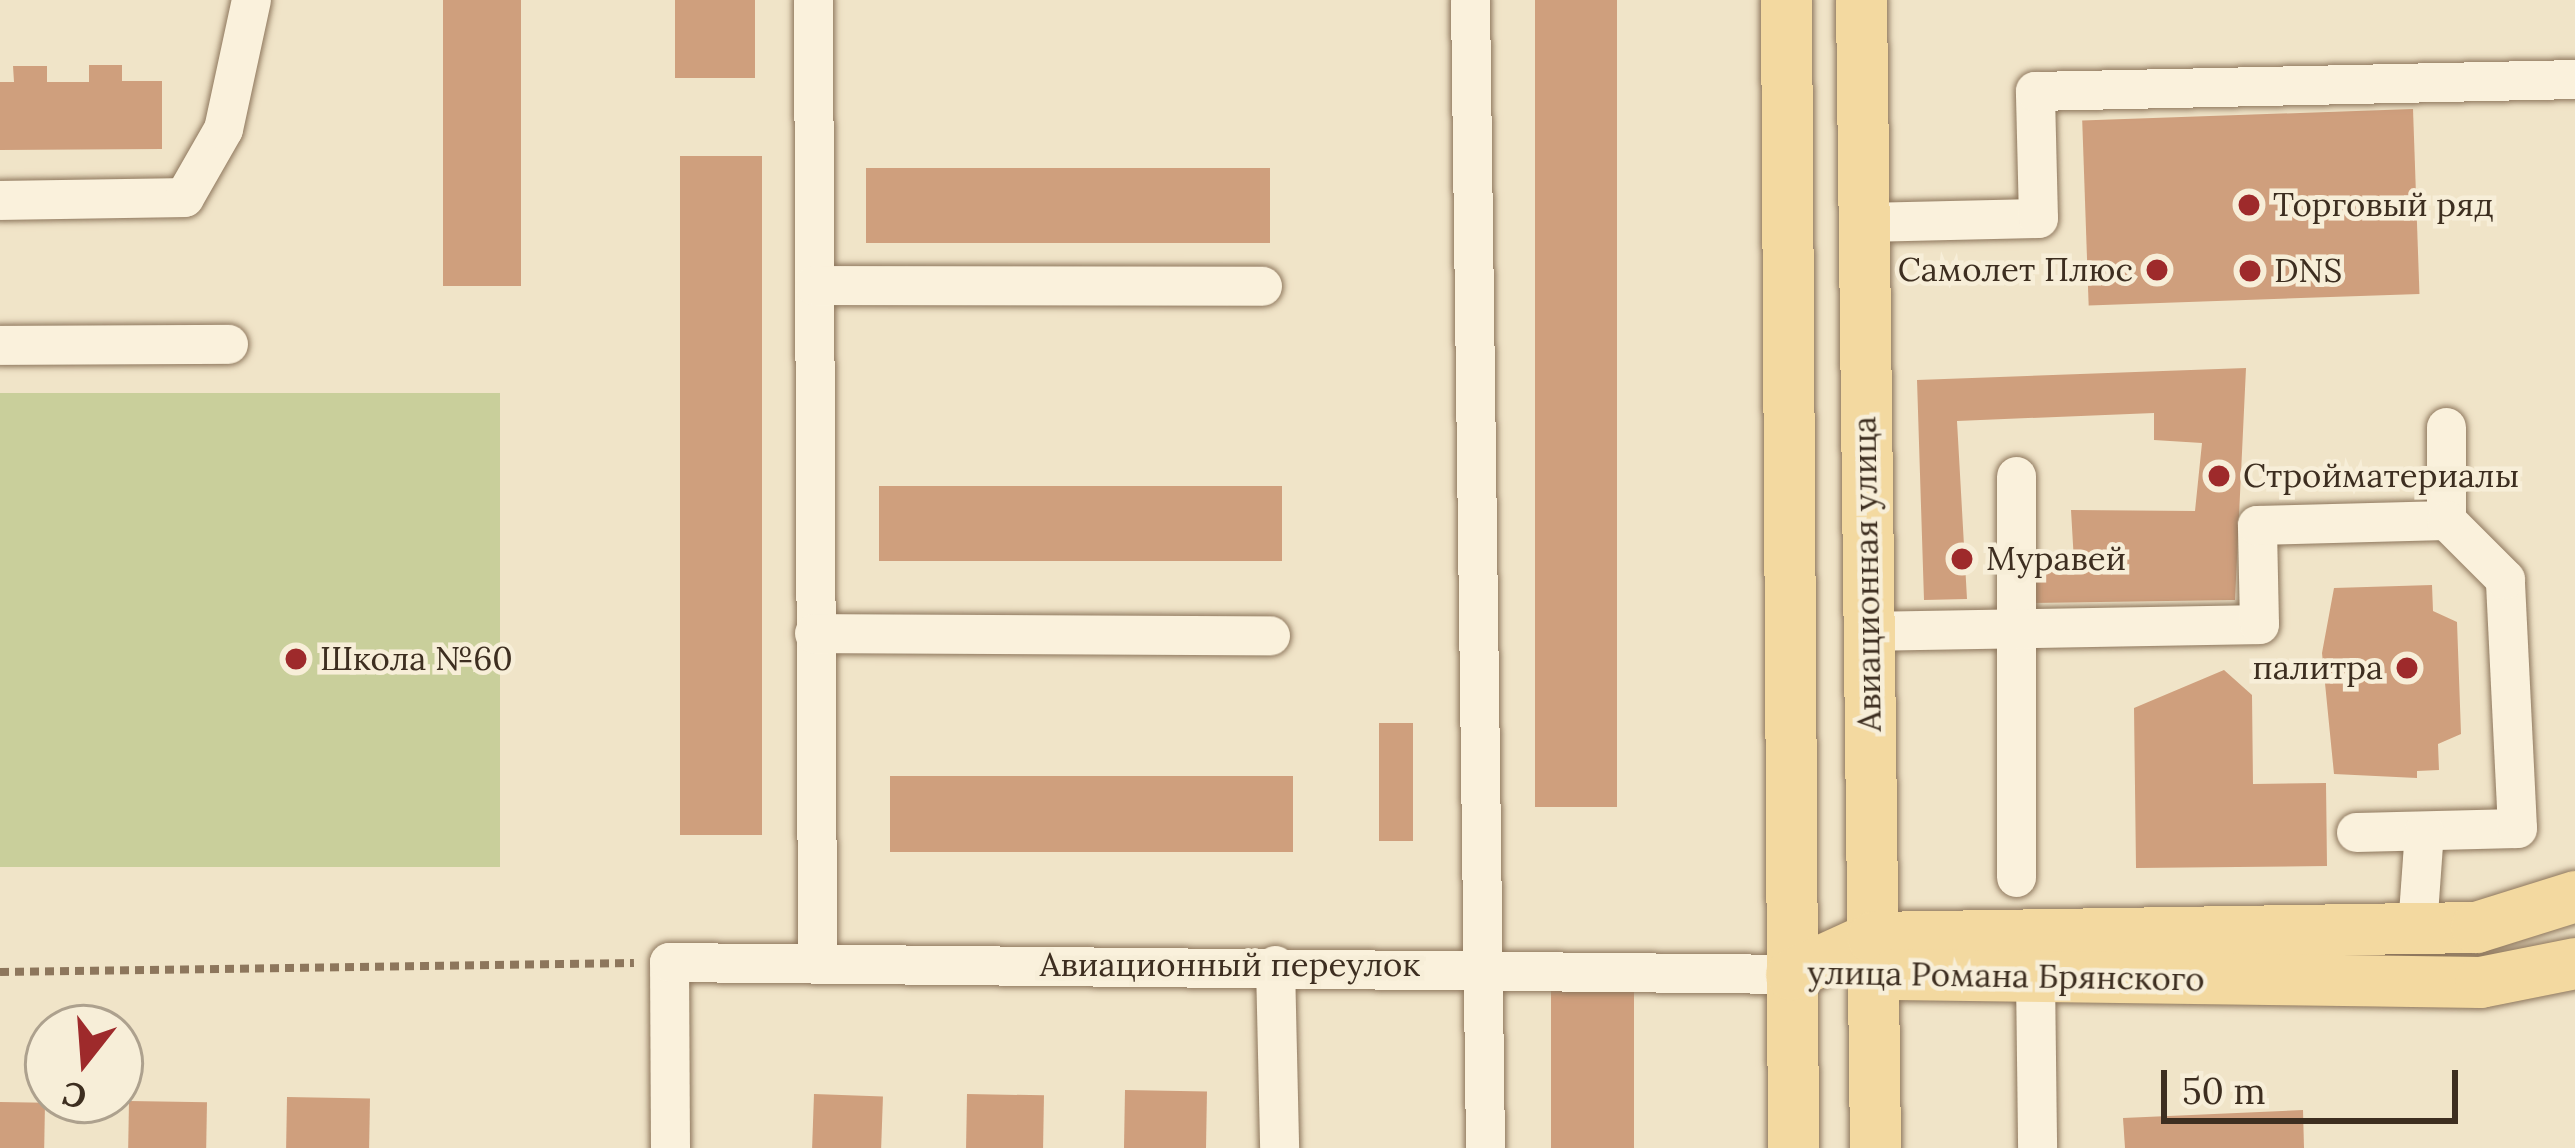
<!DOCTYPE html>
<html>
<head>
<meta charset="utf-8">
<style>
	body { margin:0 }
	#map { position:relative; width:2575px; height:1148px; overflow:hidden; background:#f0e4c8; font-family:Lora,serif }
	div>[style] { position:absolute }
	.green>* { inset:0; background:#c9cf9b; transform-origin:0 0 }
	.building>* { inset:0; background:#cf9f7d; transform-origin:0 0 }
	.path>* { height:8px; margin-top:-4px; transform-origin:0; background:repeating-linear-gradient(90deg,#8d765c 0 9px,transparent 0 15px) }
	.roads { filter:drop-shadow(0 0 3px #8d765c) drop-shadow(0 0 3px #8d765c) }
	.minor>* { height:39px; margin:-19.5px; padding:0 19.5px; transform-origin:19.5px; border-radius:19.5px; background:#faf1dc }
	.major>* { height:51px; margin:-25.5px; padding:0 25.5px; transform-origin:25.5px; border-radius:25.5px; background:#f3d9a0 }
	.dots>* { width:33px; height:33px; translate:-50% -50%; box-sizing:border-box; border:6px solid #f7eed8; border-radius:50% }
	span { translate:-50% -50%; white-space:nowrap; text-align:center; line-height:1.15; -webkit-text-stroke:9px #f7eed8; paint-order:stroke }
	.poi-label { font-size:33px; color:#3d2e20 }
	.left { translate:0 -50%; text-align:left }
	.right { translate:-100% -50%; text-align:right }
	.street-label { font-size:33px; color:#3d2e20 }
	.north { position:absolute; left:24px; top:1004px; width:120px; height:120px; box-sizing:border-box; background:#f7eed8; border:3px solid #ada18e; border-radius:50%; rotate:197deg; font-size:33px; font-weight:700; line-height:48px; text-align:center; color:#3d2e20 }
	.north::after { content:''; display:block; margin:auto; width:42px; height:54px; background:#9e2a2b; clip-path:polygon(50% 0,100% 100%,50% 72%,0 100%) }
	.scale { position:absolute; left:2161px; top:1070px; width:297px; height:54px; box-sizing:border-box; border:6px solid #3d2e20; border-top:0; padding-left:15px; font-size:36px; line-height:42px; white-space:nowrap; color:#3d2e20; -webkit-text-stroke:9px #f7eed8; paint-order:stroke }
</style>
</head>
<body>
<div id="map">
	<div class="green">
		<div style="left:0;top:393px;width:500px;height:474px"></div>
	</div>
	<div class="building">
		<div style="left:443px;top:0;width:78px;height:286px"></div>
		<div style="left:675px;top:0;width:80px;height:78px"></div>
		<div style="left:1535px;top:0;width:82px;height:807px"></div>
		<div style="clip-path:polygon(89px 65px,122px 65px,122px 81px,162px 81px,162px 149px,0 150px,0 82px,14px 82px,13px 66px,47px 66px,47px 82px,89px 82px)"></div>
		<div style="left:2413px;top:109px;width:185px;height:331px;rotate:88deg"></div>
		<div style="left:680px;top:156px;width:82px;height:679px"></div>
		<div style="left:1270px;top:168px;width:75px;height:404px;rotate:90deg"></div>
		<div style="clip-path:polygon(2246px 368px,2235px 600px,2030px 603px,2029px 562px,2074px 562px,2071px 510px,2195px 511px,2202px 443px,2154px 440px,2154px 413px,1957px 421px,1967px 599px,1924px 600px,1917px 380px)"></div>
		<div style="left:1282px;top:486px;width:75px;height:403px;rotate:90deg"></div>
		<div style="clip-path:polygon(2432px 585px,2433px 611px,2457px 622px,2461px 734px,2438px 744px,2439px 770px,2417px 771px,2417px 778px,2334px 774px,2322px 653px,2334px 588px)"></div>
		<div style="clip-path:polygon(2224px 670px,2252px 695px,2253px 784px,2326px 783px,2327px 866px,2136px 868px,2134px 708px)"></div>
		<div style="left:1379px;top:723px;width:34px;height:118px"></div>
		<div style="left:1293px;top:776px;width:76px;height:403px;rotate:90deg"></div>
		<div style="left:1634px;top:983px;width:165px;height:83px;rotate:90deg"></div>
		<div style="left:1125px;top:1090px;width:82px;height:58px;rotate:1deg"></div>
		<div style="left:814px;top:1094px;width:69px;height:54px;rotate:2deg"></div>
		<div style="left:967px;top:1094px;width:77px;height:54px;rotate:1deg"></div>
		<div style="left:287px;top:1097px;width:83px;height:51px;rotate:1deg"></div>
		<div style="left:129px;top:1101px;width:78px;height:47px;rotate:1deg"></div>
		<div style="left:0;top:1102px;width:45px;height:46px;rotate:1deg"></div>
		<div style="clip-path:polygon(2303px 1110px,2304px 1148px,2125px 1148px,2123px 1118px)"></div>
	</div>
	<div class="path">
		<div style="left:0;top:972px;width:634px;rotate:-0.81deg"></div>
	</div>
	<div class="roads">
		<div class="minor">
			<div style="left:813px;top:0;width:964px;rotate:89.76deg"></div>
			<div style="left:1470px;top:0;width:1148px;rotate:89.25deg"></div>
			<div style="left:0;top:200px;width:184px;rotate:-0.9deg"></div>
			<div style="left:184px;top:197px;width:78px;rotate:-60.2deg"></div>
			<div style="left:223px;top:129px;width:132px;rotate:-77.8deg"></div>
			<div style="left:1862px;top:222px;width:176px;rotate:-1.3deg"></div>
			<div style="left:2038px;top:218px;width:127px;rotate:-91.4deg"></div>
			<div style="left:2035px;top:91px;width:540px;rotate:-1.27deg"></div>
			<div style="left:814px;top:285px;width:448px;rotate:0.1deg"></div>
			<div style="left:0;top:345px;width:228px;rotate:-0.3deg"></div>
			<div style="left:2016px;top:476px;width:401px;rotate:90deg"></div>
			<div style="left:1868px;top:631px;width:391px;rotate:-1deg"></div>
			<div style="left:2259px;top:624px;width:99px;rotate:-91.2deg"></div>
			<div style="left:2257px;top:525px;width:189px;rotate:-1.5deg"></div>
			<div style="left:2446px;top:520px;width:93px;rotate:-90deg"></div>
			<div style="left:814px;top:633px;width:456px;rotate:0.3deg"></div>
			<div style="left:2356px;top:832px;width:161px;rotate:-1.4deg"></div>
			<div style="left:2517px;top:828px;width:249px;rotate:-92.8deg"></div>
			<div style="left:2505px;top:579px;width:83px;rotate:-135deg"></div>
			<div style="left:2417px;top:928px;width:97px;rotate:-85.9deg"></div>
			<div style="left:1275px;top:965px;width:183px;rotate:88.7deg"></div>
			<div style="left:2035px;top:976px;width:172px;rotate:89.3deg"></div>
			<div style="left:670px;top:1148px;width:186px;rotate:-90.3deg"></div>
			<div style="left:669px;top:962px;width:1122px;rotate:0.61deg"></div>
		</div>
		<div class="major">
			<div style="left:1786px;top:0;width:1148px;rotate:89.65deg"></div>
			<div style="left:1861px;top:0;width:1148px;rotate:89.3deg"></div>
			<div style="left:1791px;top:974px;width:89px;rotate:-24.6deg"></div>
			<div style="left:1872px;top:937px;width:604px;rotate:-0.95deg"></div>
			<div style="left:2476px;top:927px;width:104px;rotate:-17.4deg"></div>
			<div style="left:1894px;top:974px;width:586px;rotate:0.78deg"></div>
			<div style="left:2480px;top:982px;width:97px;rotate:-11.3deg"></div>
		</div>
	</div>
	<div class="dots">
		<div style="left:2249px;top:205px;background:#9e2a2b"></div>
		<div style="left:2157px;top:270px;background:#9e2a2b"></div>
		<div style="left:2250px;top:271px;background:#9e2a2b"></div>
		<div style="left:2219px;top:476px;background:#9e2a2b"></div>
		<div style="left:1962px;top:559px;background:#9e2a2b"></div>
		<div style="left:296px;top:659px;background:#9e2a2b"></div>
		<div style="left:2407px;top:668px;background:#9e2a2b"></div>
	</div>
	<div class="poi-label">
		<span class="left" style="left:2273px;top:205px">Торговый ряд</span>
		<span class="right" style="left:2133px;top:270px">Самолет Плюс</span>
		<span class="left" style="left:2274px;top:271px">DNS</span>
		<span class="left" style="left:2243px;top:476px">Стройматериалы</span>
		<span class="left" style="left:1986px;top:559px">Муравей</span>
		<span class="left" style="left:320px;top:659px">Школа №60</span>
		<span class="right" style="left:2383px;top:668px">палитра</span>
	</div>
	<div class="street-label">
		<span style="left:1867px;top:574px;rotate:-91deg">Авиационная улица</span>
		<span style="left:1230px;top:965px">Авиационный переулок</span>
		<span style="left:2006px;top:976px;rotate:1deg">улица Романа Брянского</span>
	</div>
	<div class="north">С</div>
	<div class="scale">50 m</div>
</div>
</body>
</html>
